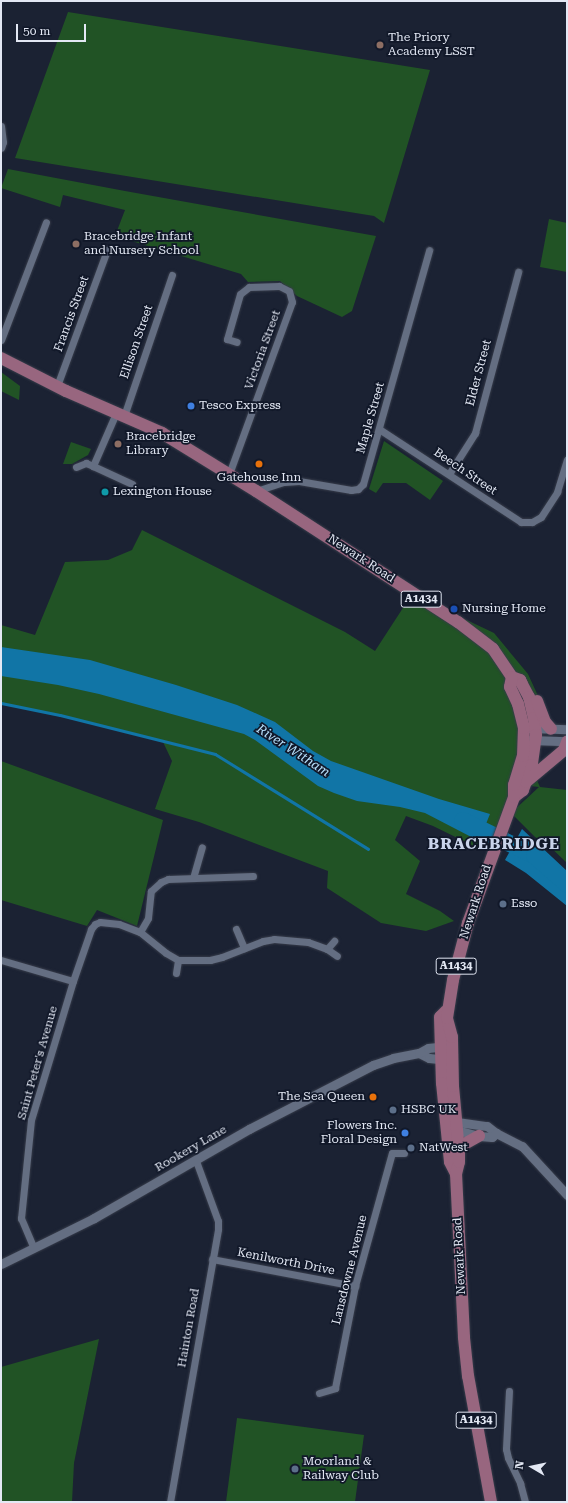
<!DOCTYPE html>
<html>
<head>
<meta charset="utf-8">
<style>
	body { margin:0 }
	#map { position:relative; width:568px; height:1503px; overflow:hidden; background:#1b2233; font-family:"Roboto Serif",serif }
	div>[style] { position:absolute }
	.green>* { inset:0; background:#215325 }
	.water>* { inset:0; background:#1175a6 }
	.stream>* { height:3px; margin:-1.5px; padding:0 1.5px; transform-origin:1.5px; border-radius:1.5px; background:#1175a6 }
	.river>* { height:17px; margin:-8.5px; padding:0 8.5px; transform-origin:8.5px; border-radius:8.5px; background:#1175a6 }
	.roads { filter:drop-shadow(0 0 1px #373c4a) drop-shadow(0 0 1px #373c4a) }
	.minor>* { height:7px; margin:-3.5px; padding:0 3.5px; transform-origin:3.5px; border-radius:3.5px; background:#646e82 }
	.tertiary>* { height:9px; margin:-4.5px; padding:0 4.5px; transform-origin:4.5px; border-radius:4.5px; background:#646e82 }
	.primary>* { height:12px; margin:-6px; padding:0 6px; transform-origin:6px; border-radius:6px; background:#98667f }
	.dots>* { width:11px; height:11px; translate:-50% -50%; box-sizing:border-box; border:2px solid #111829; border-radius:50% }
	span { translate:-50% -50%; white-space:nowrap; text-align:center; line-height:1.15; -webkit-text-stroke:3.5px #111829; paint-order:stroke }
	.shield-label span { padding:1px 3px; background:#111829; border:1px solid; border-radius:3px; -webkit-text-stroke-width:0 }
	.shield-label { font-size:11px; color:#e3e8f4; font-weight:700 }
	.poi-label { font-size:12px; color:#e3e8f4 }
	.left { translate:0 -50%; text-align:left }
	.right { translate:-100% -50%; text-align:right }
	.street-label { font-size:12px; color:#e3e8f4 }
	.water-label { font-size:13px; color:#b8e1fc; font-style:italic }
	.district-label { font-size:16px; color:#cad4eb; font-weight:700; letter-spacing:1px }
	.frame { position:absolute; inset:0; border:2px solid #e3e8f4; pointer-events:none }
	.north { position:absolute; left:512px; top:1447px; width:40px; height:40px; -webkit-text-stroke:3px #111829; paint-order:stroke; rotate:279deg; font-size:11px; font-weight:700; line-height:16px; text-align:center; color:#e3e8f4 }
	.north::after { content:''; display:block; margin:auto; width:14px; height:18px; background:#e3e8f4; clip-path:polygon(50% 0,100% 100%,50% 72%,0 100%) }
	.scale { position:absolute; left:16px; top:24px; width:70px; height:18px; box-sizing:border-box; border:2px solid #e3e8f4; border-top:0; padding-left:5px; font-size:12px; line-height:14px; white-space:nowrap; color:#e3e8f4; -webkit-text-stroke:3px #111829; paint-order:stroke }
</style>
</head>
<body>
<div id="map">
	<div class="green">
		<div style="clip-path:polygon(68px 12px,430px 70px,384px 223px,374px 216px,15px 158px)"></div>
		<div style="clip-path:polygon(8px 169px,125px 191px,376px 236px,352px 311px,342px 317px,297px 296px,280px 281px,248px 282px,241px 274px,115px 236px,125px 210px,63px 195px,60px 207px,1px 188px)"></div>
		<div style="clip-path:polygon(549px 219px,567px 223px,567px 272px,540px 267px)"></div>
		<div style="clip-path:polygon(1px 372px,20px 386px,19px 400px,1px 391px)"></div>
		<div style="clip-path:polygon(384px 441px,443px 481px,430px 500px,406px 483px,383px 483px,376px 493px,369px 489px)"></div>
		<div style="clip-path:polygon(71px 442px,91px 449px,88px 455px,72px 464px,63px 464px)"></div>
		<div style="clip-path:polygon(evenodd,142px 530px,345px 632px,375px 651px,412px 594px,494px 633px,528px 674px,544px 709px,529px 762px,540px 787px,567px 790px,567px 863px,546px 843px,535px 837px,511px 813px,480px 849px,433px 826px,406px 816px,395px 840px,420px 861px,406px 894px,440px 911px,454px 921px,426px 931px,381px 923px,327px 888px,328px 871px,199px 822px,155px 809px,172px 761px,163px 742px,60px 715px,1px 703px,1px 625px,35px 635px,65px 562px,108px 560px,132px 550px,142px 530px,522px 785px,539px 787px,512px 812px,522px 785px)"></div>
		<div style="clip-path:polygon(1px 761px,163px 820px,137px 926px,97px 910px,87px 926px,1px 900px)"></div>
		<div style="clip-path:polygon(99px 1339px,74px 1463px,72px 1502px,1px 1502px,1px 1367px)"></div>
		<div style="clip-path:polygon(237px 1418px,364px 1435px,355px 1502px,226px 1502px)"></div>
	</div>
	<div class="water">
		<div style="clip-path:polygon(1px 647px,90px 660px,176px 685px,237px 705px,275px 722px,313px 751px,331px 761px,439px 799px,490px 814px,479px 841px,425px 813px,400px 807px,357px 801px,334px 793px,318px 786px,255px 740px,244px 734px,99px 694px,58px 685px,1px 676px)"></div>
		<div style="clip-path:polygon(522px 829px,567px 871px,567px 906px,526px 873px,505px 860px)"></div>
	</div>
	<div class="stream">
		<div style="left:1px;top:703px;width:60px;rotate:11.5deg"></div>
		<div style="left:60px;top:715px;width:160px;rotate:14.1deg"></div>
		<div style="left:215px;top:754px;width:180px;rotate:31.8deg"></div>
	</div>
	<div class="river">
		<div style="left:462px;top:820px;width:80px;rotate:25.9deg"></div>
		<div style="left:534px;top:855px;width:44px;rotate:41.3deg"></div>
	</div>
	<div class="roads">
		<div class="minor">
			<div style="left:1px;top:126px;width:16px;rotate:83deg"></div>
			<div style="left:3px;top:142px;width:6px;rotate:108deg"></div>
			<div style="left:1px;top:340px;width:126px;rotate:-69.1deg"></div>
			<div style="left:57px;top:386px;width:145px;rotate:-69.8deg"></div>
			<div style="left:116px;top:413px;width:58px;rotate:113.5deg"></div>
			<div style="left:93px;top:466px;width:43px;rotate:24.8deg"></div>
			<div style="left:124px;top:416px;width:149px;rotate:-71.2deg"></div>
			<div style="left:379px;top:429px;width:170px;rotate:33.2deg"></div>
			<div style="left:521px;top:522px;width:11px"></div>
			<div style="left:532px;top:522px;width:10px;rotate:-29deg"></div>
			<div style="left:541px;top:517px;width:30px;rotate:-57deg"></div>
			<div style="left:557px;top:492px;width:34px;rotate:-73deg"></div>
			<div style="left:76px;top:467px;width:11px;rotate:-22deg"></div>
			<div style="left:86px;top:463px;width:8px;rotate:23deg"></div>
			<div style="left:229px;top:474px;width:183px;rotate:-69.9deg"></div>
			<div style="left:292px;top:302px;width:11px;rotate:-105deg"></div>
			<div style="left:289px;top:291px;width:11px;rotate:-153deg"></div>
			<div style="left:279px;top:286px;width:30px;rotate:178deg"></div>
			<div style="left:249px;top:287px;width:11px;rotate:142deg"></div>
			<div style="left:240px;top:294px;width:47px;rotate:106.1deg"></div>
			<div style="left:227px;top:339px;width:10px;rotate:17deg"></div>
			<div style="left:449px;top:474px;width:49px;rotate:-57.6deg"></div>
			<div style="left:475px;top:433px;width:167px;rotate:-75deg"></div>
			<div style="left:256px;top:491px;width:29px;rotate:-18deg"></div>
			<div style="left:284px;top:482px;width:15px;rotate:-4deg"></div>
			<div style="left:299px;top:481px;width:53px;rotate:9.8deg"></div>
			<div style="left:351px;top:490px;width:7px;rotate:-8deg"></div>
			<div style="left:358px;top:489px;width:7px;rotate:-45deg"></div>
			<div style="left:363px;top:484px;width:243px;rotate:-74.2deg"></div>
			<div style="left:193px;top:878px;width:32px;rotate:-74deg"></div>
			<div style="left:236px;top:929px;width:21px;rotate:67deg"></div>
			<div style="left:140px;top:932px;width:16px;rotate:-60deg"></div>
			<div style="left:148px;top:918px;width:27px;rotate:-84deg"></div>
			<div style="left:151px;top:891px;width:13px;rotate:-42deg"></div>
			<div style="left:161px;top:882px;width:8px;rotate:-23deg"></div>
			<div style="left:168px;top:879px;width:85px;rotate:-2deg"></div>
			<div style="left:327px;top:949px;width:11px;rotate:-49deg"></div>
			<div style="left:1px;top:960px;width:75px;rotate:16.3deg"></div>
			<div style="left:73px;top:981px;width:145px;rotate:106.8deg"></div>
			<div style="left:31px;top:1120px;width:99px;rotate:95.8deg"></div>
			<div style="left:21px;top:1218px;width:33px;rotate:67deg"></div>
			<div style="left:176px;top:973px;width:13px;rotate:-81deg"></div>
			<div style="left:73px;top:981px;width:55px;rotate:-70.9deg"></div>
			<div style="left:91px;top:929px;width:6px;rotate:-51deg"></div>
			<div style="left:95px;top:924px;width:5px;rotate:-22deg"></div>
			<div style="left:100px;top:922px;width:19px;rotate:6deg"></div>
			<div style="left:119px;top:924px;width:22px;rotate:21deg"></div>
			<div style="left:140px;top:932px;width:33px;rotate:39deg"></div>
			<div style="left:166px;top:953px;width:14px;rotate:30deg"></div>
			<div style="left:178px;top:960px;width:32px"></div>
			<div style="left:210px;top:960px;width:12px;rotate:-14deg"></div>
			<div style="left:222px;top:957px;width:44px;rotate:-21.3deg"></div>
			<div style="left:263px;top:941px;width:11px;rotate:-10deg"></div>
			<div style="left:274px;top:939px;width:34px;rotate:5deg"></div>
			<div style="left:308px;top:942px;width:20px;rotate:20deg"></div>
			<div style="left:327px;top:949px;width:12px;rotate:35deg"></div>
			<div style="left:212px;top:1259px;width:146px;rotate:10.7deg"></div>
			<div style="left:509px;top:1391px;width:58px;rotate:93deg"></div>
			<div style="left:506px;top:1449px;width:9px;rotate:77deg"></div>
			<div style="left:508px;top:1458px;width:28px;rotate:64deg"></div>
			<div style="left:520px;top:1483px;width:20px;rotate:75deg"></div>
			<div style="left:319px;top:1393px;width:17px;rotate:-17deg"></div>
			<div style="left:335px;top:1388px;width:104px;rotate:-78.9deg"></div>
			<div style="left:355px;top:1286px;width:138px;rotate:-74.5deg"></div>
			<div style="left:392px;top:1153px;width:12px"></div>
			<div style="left:170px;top:1502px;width:277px;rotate:-80deg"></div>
			<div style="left:218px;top:1229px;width:8px;rotate:-90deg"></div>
			<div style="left:218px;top:1221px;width:64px;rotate:-110.1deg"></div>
		</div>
		<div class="tertiary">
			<div style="left:529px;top:728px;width:38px;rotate:2deg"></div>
			<div style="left:530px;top:740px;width:37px;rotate:2deg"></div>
			<div style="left:419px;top:1053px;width:11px;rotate:27deg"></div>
			<div style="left:429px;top:1058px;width:19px;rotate:6deg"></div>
			<div style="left:450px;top:1121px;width:37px;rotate:8deg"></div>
			<div style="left:487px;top:1126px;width:11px;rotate:38deg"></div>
			<div style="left:496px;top:1133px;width:29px;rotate:27deg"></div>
			<div style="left:522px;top:1146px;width:67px;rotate:47.4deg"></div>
			<div style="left:453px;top:1129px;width:27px;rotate:15deg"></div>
			<div style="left:479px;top:1136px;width:13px;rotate:4deg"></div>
			<div style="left:492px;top:1137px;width:6px;rotate:-45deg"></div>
			<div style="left:1px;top:1264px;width:104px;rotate:-26.3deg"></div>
			<div style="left:94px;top:1218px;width:179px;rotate:-29.9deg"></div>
			<div style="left:249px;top:1129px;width:140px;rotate:-27.3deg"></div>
			<div style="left:373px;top:1065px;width:21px;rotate:-19deg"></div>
			<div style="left:393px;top:1058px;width:26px;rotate:-11deg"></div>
			<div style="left:419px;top:1053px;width:10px;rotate:-29deg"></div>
			<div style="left:428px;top:1048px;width:19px;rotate:-6deg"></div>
		</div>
		<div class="primary">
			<div style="left:1px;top:358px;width:73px;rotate:26.9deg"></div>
			<div style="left:66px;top:391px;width:105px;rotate:23.6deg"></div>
			<div style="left:162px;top:433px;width:110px;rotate:31.7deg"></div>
			<div style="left:256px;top:491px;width:241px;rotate:33deg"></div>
			<div style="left:458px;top:622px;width:44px;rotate:37.6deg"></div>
			<div style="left:493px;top:649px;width:34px;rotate:56deg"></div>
			<div style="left:512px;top:677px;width:9px;rotate:21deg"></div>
			<div style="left:520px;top:680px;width:4px;rotate:63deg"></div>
			<div style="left:522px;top:684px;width:15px;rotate:62deg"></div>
			<div style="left:529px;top:697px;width:22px;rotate:77deg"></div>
			<div style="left:534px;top:718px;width:17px;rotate:83deg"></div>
			<div style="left:536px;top:735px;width:30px;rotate:98deg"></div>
			<div style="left:532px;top:765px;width:27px;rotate:110deg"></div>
			<div style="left:523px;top:790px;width:11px;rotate:142deg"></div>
			<div style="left:537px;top:701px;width:22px;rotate:69deg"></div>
			<div style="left:545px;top:722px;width:9px;rotate:49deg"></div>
			<div style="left:526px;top:782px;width:50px;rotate:-40.1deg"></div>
			<div style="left:564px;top:750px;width:9px;rotate:-69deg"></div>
			<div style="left:446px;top:1011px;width:8px;rotate:135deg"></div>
			<div style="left:440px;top:1017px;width:66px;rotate:88.3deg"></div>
			<div style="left:442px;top:1083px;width:79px;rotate:84.2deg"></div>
			<div style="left:450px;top:1162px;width:13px;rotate:63deg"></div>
			<div style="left:459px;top:1147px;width:23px;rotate:-29deg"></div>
			<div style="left:491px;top:1502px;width:128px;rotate:-100.3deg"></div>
			<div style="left:468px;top:1376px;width:39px;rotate:-96deg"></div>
			<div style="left:464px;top:1337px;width:163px;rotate:-92.8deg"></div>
			<div style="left:456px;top:1174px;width:12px;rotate:-76deg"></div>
			<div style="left:459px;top:1162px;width:11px;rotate:-90deg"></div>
			<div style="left:459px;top:1151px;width:65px;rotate:-95.3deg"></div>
			<div style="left:453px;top:1086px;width:49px;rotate:-91.2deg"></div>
			<div style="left:452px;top:1037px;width:20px;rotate:-105deg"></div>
			<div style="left:447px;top:1018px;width:38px;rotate:-81deg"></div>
			<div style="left:453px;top:980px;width:59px;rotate:-75.3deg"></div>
			<div style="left:468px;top:923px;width:134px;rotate:-69.9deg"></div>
			<div style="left:514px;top:797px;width:12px;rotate:-90deg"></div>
			<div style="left:514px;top:785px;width:30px;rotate:-73deg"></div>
			<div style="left:523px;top:756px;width:28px;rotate:-88deg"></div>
			<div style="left:524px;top:728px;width:25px;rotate:-104deg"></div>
			<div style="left:518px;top:704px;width:19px;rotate:-115deg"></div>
			<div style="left:510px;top:687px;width:10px;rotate:-79deg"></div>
		</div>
	</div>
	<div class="dots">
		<div style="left:380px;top:45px;background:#8d6e63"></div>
		<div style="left:76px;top:244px;background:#8d6e63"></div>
		<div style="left:191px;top:406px;background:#3f7fe0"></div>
		<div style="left:118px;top:444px;background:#8d6e63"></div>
		<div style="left:259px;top:464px;background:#e8710a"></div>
		<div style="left:105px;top:492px;background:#0f9aa8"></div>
		<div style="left:454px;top:609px;background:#1a4fb4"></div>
		<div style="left:503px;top:904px;background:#5c6f8a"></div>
		<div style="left:373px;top:1097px;background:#e8710a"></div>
		<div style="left:393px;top:1110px;background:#5c6f8a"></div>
		<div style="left:405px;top:1133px;background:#3f7fe0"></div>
		<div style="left:411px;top:1148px;background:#5c6f8a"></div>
		<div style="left:295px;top:1469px;background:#5c6f8a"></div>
	</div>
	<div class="shield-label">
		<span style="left:421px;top:599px">A1434</span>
		<span style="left:456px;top:966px">A1434</span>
		<span style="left:476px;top:1420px">A1434</span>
	</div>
	<div class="poi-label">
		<span class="left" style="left:388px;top:45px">The Priory<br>Academy LSST</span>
		<span class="left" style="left:84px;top:244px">Bracebridge Infant<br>and Nursery School</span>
		<span class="left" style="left:199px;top:406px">Tesco Express</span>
		<span class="left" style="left:126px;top:444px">Bracebridge<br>Library</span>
		<span style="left:259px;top:478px">Gatehouse Inn</span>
		<span class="left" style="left:113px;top:492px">Lexington House</span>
		<span class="left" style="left:462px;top:609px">Nursing Home</span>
		<span class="left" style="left:511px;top:904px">Esso</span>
		<span class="right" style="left:365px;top:1097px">The Sea Queen</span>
		<span class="left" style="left:401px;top:1110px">HSBC UK</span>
		<span class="right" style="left:397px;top:1133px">Flowers Inc.<br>Floral Design</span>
		<span class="left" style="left:419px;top:1148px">NatWest</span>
		<span class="left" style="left:303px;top:1469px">Moorland &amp;<br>Railway Club</span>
	</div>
	<div class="street-label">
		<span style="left:72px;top:314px;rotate:-70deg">Francis Street</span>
		<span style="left:137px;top:342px;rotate:-71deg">Ellison Street</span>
		<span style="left:263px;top:350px;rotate:-70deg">Victoria Street</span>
		<span style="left:479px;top:373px;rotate:-75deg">Elder Street</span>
		<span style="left:371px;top:418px;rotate:-74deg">Maple Street</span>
		<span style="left:465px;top:472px;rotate:34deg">Beech Street</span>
		<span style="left:361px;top:559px;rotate:33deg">Newark Road</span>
		<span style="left:476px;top:902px;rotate:-72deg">Newark Road</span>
		<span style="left:38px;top:1063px;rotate:-74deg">Saint Peter's Avenue</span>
		<span style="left:191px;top:1149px;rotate:-30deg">Rookery Lane</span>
		<span style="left:460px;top:1256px;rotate:-93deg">Newark Road</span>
		<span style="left:286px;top:1262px;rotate:11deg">Kenilworth Drive</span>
		<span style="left:350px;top:1270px;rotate:-76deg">Lansdowne Avenue</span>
		<span style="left:189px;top:1328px;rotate:-80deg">Hainton Road</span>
	</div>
	<div class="water-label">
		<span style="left:293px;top:751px;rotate:33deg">River Witham</span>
	</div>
	<div class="district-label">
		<span style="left:494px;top:844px">BRACEBRIDGE</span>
	</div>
	<div class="frame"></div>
	<div class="north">N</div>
	<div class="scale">50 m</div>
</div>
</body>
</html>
